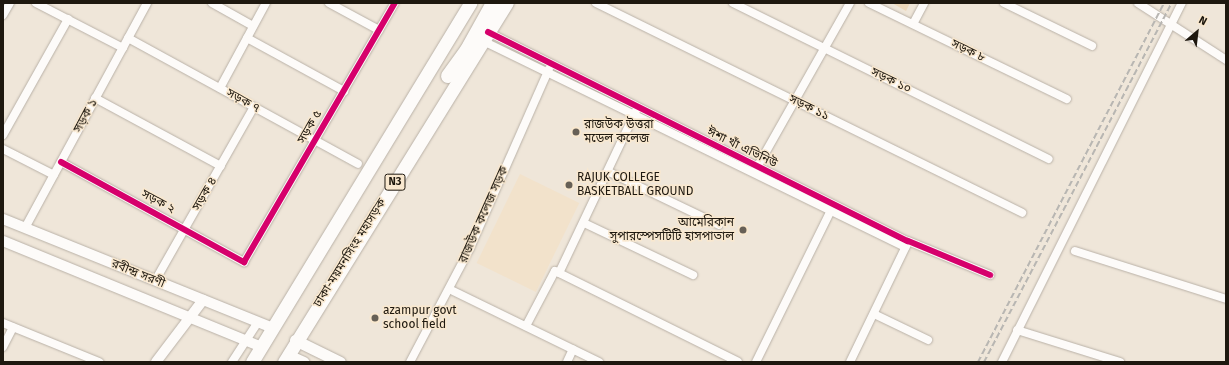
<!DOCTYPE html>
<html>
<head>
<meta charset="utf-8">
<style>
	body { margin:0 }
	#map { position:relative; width:1229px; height:365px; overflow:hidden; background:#efe6d9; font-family:"Fira Sans","Noto Sans Bengali",sans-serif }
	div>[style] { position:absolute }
	.built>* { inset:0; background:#f2e2cb; transform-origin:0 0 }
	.green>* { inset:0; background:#edd8ba }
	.roads { filter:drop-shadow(0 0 1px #b9b1a7) drop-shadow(0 0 1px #b9b1a7) }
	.minor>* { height:8px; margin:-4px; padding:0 4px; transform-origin:4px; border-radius:4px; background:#fdfbf9 }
	.tertiary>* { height:10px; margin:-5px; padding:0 5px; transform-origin:5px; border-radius:5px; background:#fdfbf9 }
	.secondary>* { height:11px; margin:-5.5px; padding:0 5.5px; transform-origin:5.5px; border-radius:5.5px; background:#fdfbf9 }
	.trunk>* { height:13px; margin:-6.5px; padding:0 6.5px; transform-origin:6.5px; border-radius:6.5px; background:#fdfbf9 }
	.motorway>* { height:14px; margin:-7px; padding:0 7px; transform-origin:7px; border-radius:7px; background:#fdfbf9 }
	.rail>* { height:2px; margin-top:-1px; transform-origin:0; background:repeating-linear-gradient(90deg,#b8b6b2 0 6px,transparent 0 9px) }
	.cycleway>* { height:6px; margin:-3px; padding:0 3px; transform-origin:3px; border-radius:3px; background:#d6006c }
	.dots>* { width:11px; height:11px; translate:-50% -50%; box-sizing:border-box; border:2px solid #f9e8cf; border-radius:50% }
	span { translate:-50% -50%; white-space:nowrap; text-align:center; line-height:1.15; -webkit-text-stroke:3px #f9e8cf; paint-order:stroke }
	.shield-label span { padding:1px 3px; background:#f9e8cf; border:1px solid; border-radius:3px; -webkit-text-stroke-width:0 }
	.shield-label { font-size:11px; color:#1e180f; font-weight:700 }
	.street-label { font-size:12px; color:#1e180f }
	.poi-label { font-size:12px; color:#1e180f }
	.left { translate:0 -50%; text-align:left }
	.right { translate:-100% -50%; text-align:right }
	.frame { position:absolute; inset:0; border:4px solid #1e180f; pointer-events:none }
	.north { position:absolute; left:1177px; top:12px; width:40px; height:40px; -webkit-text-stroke:3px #f9e8cf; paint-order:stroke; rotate:28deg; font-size:11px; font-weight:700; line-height:16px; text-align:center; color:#1e180f }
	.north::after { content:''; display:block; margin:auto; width:14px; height:18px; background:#1e180f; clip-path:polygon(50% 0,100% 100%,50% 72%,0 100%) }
</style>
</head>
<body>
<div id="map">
	<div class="built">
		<div style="left:520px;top:174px;width:66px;height:99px;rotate:26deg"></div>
	</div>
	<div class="green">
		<div style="clip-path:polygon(892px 3px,910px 3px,906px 11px)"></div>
	</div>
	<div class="roads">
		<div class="minor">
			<div style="left:36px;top:3px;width:98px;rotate:27.3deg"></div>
			<div style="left:212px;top:3px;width:47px;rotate:29.3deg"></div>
			<div style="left:329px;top:3px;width:57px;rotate:28.4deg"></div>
			<div style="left:596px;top:3px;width:475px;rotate:26.2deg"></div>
			<div style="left:733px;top:3px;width:352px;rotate:26.3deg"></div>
			<div style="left:869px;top:3px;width:220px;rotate:25.9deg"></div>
			<div style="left:1004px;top:3px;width:98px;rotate:26deg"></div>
			<div style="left:1138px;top:3px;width:105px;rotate:32.9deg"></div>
			<div style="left:3px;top:15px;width:14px;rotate:-60deg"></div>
			<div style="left:913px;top:24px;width:24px;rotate:-62deg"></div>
			<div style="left:488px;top:32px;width:469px;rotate:26.5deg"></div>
			<div style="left:908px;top:241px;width:89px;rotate:22.5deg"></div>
			<div style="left:128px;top:38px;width:262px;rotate:28.7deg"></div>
			<div style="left:247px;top:38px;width:111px;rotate:28.7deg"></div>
			<div style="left:483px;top:41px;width:470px;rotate:26deg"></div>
			<div style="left:220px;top:88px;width:97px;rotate:-61.6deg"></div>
			<div style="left:95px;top:98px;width:143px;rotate:28.4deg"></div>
			<div style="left:3px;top:135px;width:133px;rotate:-60.7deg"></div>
			<div style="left:3px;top:149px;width:57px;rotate:27deg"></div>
			<div style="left:61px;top:162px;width:209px;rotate:28.7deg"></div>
			<div style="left:244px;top:262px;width:300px;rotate:-59.8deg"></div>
			<div style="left:755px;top:171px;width:193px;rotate:-60.5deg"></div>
			<div style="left:609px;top:172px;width:122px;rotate:25.7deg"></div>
			<div style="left:584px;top:223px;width:121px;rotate:25.5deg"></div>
			<div style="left:25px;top:228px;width:256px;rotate:-61.5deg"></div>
			<div style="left:1075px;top:251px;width:158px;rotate:17.6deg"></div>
			<div style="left:559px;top:273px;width:179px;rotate:-64.6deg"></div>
			<div style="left:155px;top:281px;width:200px;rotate:-60.4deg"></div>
			<div style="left:449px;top:289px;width:167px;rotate:26deg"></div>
			<div style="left:874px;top:314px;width:60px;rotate:25.7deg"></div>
			<div style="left:3px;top:323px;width:104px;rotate:22.1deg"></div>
			<div style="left:526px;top:326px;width:62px;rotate:-62.2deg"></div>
			<div style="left:555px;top:271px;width:204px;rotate:26.4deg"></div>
			<div style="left:1017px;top:330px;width:108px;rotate:17.3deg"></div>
			<div style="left:3px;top:347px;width:22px;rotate:-63deg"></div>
			<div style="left:232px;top:362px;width:48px;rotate:-57deg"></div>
			<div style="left:410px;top:362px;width:129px;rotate:-62.2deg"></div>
			<div style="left:470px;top:248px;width:196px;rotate:-66.2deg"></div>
			<div style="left:567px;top:362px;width:14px;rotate:-65deg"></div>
			<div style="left:756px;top:362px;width:174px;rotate:-63.7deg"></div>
			<div style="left:850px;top:362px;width:133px;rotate:-64.2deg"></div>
			<div style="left:1002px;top:362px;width:402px;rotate:-63.4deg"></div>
		</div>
		<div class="tertiary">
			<div style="left:3px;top:219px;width:291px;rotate:22deg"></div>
			<div style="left:3px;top:241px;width:280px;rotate:22.3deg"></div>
			<div style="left:156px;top:362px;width:78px;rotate:-52.8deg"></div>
		</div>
		<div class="secondary">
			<div style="left:295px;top:340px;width:50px;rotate:26.1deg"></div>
			<div style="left:288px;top:355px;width:17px;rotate:24deg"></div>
		</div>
		<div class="trunk">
			<div style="left:252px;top:362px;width:420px;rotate:-58.7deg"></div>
			<div style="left:284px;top:362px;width:423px;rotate:-58.2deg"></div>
		</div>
		<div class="motorway">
			<div style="left:448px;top:76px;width:32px;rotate:-54deg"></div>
			<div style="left:467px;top:50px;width:54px;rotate:-61deg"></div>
		</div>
	</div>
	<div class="rail">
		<div style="left:978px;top:362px;width:404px;rotate:-62.6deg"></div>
		<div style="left:984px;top:362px;width:405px;rotate:-62.4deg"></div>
	</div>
	<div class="cycleway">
		<div style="left:488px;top:32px;width:469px;rotate:26.5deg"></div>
		<div style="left:908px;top:241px;width:89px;rotate:22.5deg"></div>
		<div style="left:61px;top:162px;width:209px;rotate:28.7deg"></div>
		<div style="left:244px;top:262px;width:300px;rotate:-59.8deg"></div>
	</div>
	<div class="dots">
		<div style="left:576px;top:132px;background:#676056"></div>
		<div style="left:569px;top:185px;background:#676056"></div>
		<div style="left:743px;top:230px;background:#676056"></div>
		<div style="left:375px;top:318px;background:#676056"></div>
	</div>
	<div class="shield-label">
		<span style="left:395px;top:182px">N3</span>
	</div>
	<div class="street-label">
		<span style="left:968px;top:51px;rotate:26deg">সড়ক ৮</span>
		<span style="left:891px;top:81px;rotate:26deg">সড়ক ১০</span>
		<span style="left:243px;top:101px;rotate:29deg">সড়ক ৭</span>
		<span style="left:809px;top:108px;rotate:26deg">সড়ক ১১</span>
		<span style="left:86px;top:116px;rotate:-62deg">সড়ক ১</span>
		<span style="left:310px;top:127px;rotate:-60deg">সড়ক ৫</span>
		<span style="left:742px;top:148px;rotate:26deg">ঈশা খাঁ এভিনিউ</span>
		<span style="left:205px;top:194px;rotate:-60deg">সড়ক ৪</span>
		<span style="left:158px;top:202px;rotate:28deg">সড়ক ২</span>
		<span style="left:484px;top:215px;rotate:-66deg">রাজউক কলেজ সড়ক</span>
		<span style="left:350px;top:253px;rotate:-58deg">ঢাকা-ময়মনসিংহ মহাসড়ক</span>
		<span style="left:138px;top:274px;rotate:22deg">রবীন্দ্র সরণী</span>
	</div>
	<div class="poi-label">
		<span class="left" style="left:584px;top:132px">রাজউক উত্তরা<br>মডেল কলেজ</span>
		<span class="left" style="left:577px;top:185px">RAJUK COLLEGE<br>BASKETBALL GROUND</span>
		<span class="right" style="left:734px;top:230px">আমেরিকান<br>সুপারস্পেসটিটি হাসপাতাল</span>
		<span class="left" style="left:383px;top:318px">azampur govt<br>school field</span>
	</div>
	<div class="frame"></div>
	<div class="north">N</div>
</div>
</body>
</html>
